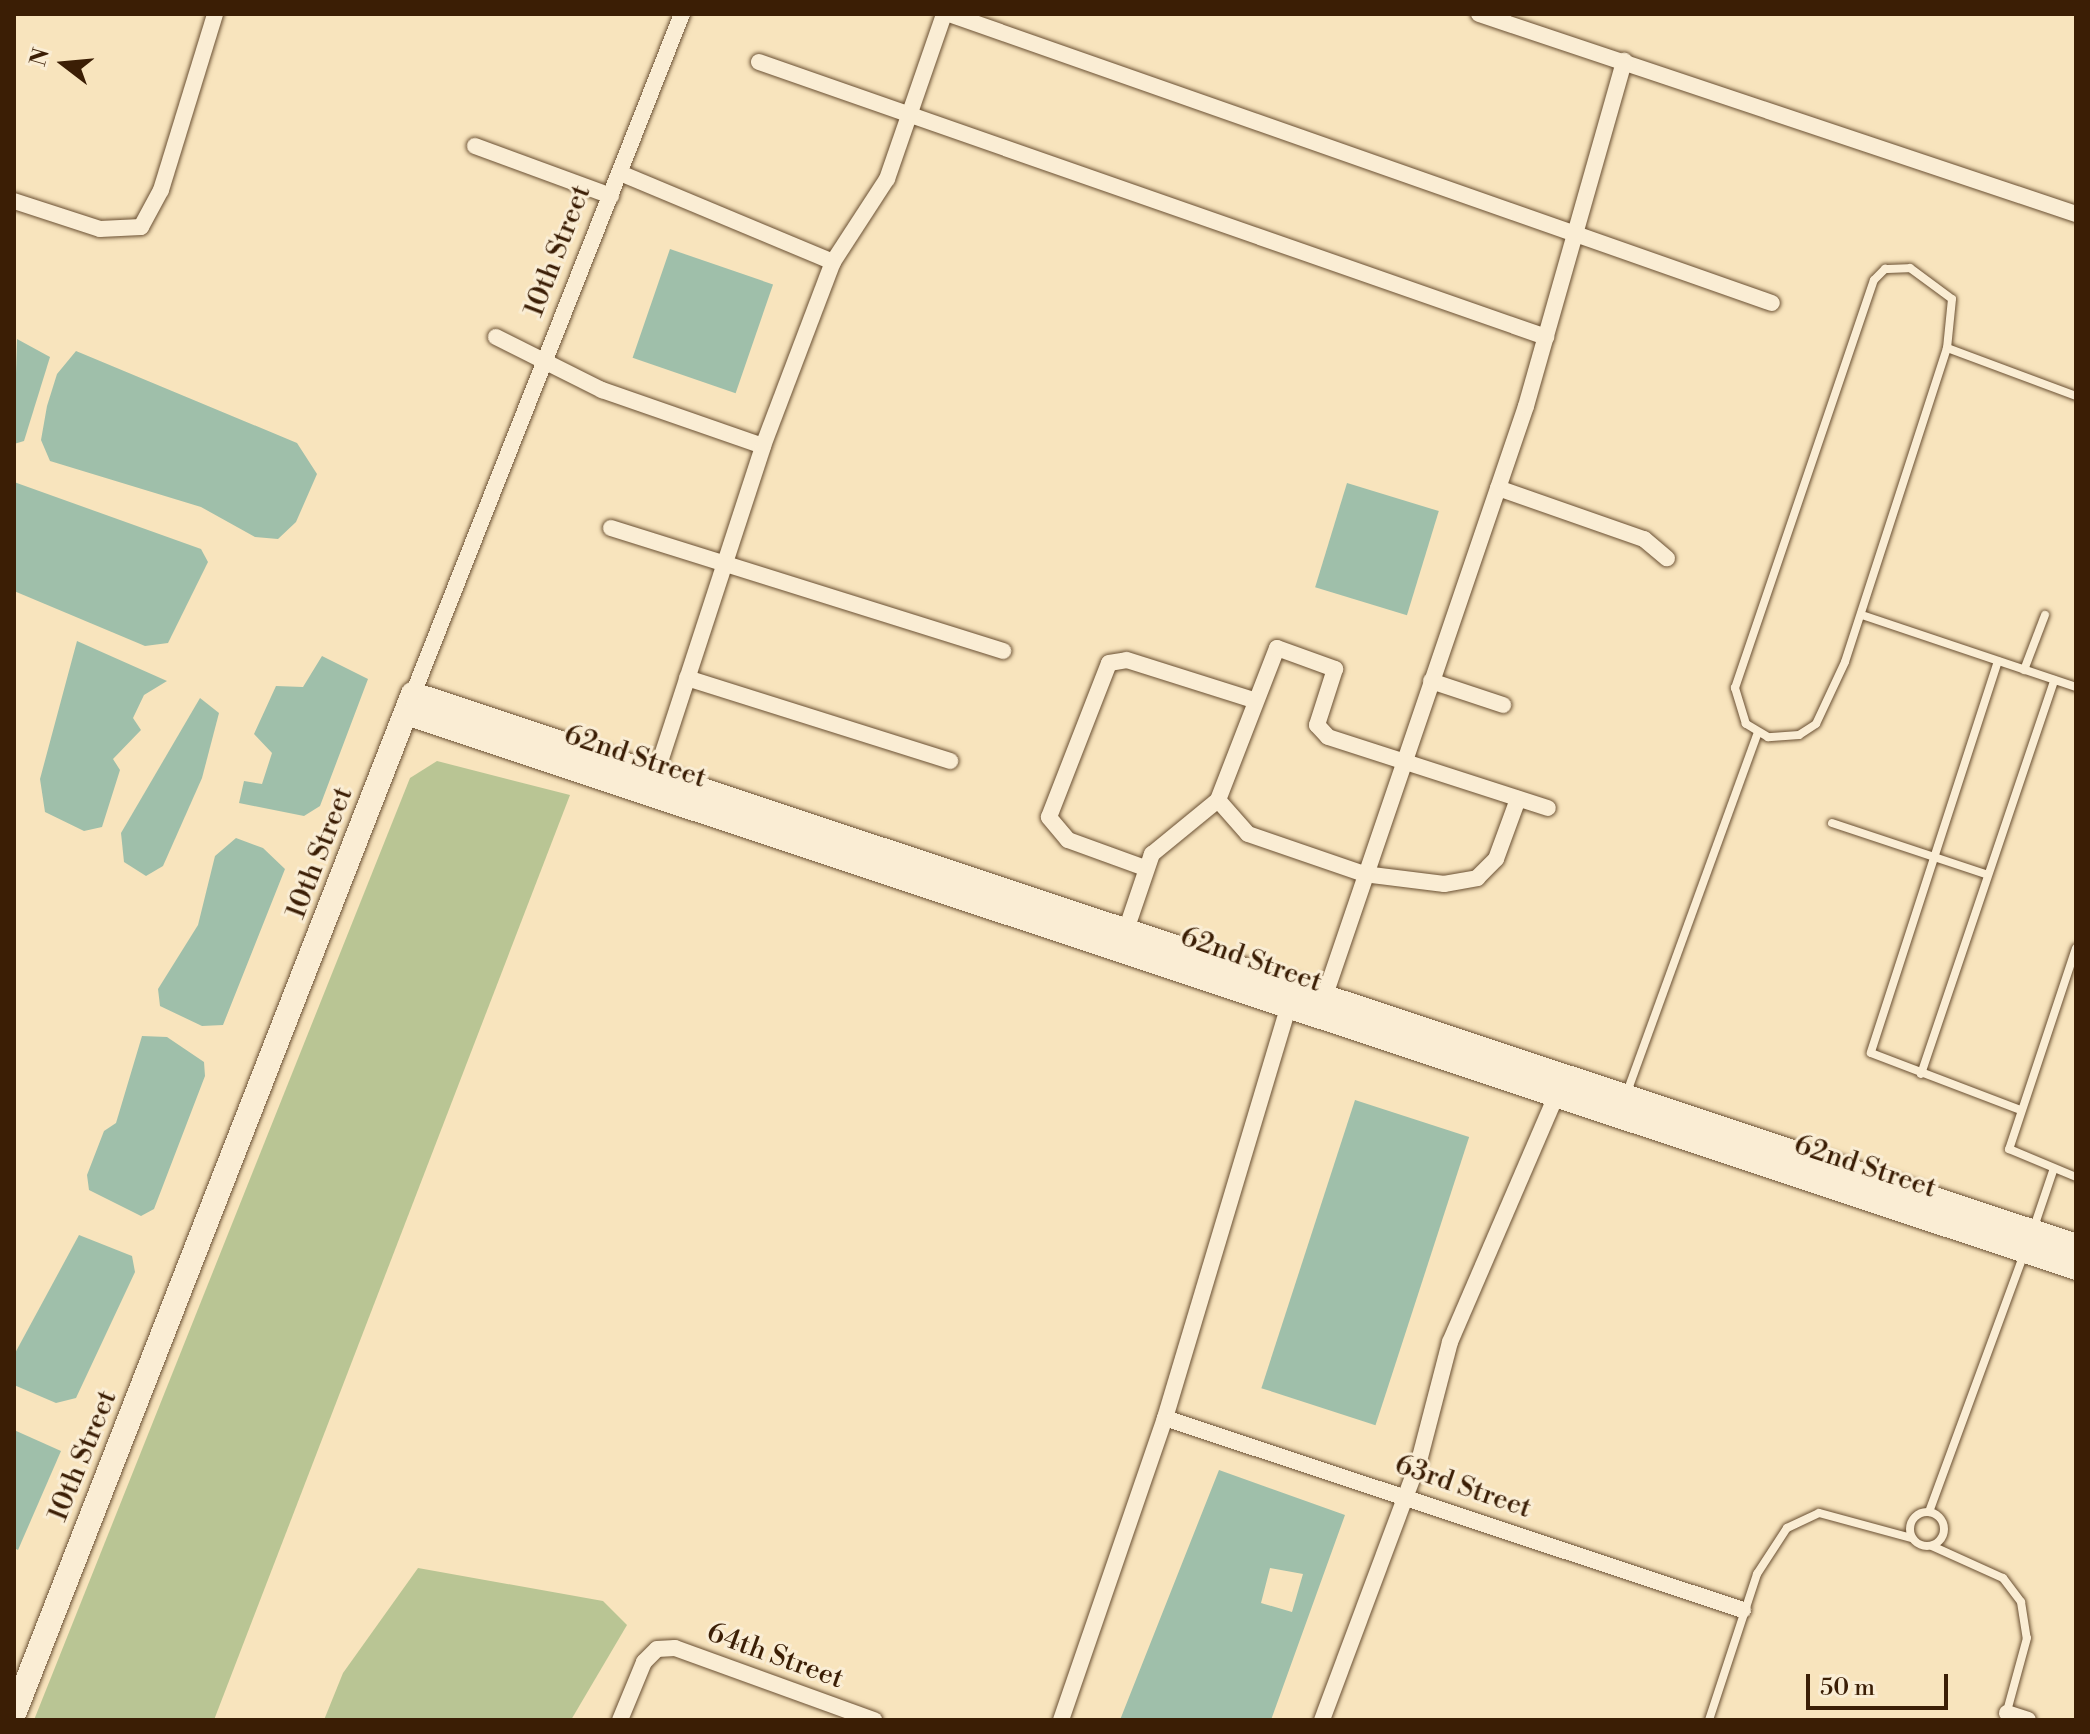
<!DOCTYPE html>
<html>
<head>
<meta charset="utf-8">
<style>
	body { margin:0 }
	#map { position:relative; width:2090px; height:1734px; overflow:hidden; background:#f8e4bd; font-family:"Libre Bodoni",serif }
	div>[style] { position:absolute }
	.green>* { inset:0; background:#b9c594 }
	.water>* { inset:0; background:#9fbfaa; transform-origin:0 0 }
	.roads { filter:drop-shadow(0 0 2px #6a5033) drop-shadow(0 0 2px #6a5033) }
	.service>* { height:8px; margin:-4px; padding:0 4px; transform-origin:4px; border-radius:4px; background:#faedd4 }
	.service>.ring { margin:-4px; padding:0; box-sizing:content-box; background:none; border:8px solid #faedd4; border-radius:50% }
	.minor>* { height:16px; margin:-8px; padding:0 8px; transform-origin:8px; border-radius:8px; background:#faedd4 }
	.secondary>* { height:24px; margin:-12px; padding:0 12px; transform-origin:12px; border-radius:12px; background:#faedd4 }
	span { translate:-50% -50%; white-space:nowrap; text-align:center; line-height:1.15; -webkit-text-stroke:6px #faedd4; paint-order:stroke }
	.street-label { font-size:28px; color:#3b1e05 }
	.frame { position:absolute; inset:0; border:16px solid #3b1e05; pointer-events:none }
	.north { position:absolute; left:24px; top:24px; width:80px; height:80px; -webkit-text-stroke:6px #faedd4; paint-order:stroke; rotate:286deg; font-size:22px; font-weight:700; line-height:32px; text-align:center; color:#3b1e05 }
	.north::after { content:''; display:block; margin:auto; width:28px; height:36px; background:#3b1e05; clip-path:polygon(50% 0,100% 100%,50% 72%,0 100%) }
	.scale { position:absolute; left:1806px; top:1674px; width:142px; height:36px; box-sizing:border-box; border:4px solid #3b1e05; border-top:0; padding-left:10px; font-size:24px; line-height:28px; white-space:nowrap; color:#3b1e05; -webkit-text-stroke:6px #faedd4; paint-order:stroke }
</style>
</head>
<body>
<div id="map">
	<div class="green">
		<div style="clip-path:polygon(437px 761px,570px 795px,214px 1720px,34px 1720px,410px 778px)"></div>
		<div style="clip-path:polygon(418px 1568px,603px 1601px,627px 1625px,571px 1720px,324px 1720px,343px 1673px)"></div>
	</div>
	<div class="water">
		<div style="left:670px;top:249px;width:109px;height:115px;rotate:19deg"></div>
		<div style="clip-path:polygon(17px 339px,50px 357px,24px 441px,14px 444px)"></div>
		<div style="clip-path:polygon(76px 351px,297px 443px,317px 474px,296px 522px,278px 539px,255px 537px,201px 507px,50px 461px,41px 440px,47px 406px,57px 374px)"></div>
		<div style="clip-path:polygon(14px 482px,201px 549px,208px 562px,168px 643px,145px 646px,14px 591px)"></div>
		<div style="left:1347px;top:483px;width:96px;height:109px;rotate:17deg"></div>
		<div style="clip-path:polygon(77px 641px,167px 681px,144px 695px,133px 718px,141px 730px,113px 759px,120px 770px,102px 827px,84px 831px,45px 812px,40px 779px)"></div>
		<div style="clip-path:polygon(322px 656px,368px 679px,320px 806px,304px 816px,239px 803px,244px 781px,262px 784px,272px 753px,254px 734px,276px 686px,303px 687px)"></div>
		<div style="clip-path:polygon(200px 698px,219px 713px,202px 778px,163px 866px,146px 876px,124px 862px,121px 833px)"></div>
		<div style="clip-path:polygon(236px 838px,263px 848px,285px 869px,223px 1025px,202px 1026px,160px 1006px,158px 989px,198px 925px,215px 856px)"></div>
		<div style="clip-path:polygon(142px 1036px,167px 1037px,204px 1062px,205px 1076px,154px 1209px,141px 1216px,89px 1190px,87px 1175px,104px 1131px,116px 1123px)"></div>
		<div style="left:1355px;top:1100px;width:120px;height:303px;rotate:18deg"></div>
		<div style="clip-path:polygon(79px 1235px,132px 1256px,135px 1272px,76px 1398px,56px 1403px,14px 1385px,14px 1355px)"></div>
		<div style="clip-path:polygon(14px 1430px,61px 1451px,18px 1550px,14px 1548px)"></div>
		<div style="clip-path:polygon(evenodd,1219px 1470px,1345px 1515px,1271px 1720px,1120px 1720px,1219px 1470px,1270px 1568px,1303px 1574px,1292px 1612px,1261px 1603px,1270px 1568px)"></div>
	</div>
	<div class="roads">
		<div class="service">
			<div style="left:1910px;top:268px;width:52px;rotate:36.4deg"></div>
			<div style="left:1952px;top:299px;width:49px;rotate:95.8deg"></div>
			<div style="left:1947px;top:348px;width:330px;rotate:108deg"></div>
			<div style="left:1845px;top:662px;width:68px;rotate:115.1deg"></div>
			<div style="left:1816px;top:724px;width:20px;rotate:147deg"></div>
			<div style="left:1799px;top:735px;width:31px;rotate:176deg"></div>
			<div style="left:1768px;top:737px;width:26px;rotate:-149deg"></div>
			<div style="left:1746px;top:724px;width:38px;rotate:-107deg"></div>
			<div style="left:1735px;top:688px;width:431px;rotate:-71.2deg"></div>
			<div style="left:1874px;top:280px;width:16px;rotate:-45deg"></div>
			<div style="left:1885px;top:269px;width:25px;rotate:-2deg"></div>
			<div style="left:1947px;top:348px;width:138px;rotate:20.4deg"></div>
			<div style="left:1865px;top:616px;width:223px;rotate:18.6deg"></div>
			<div style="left:1998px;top:661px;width:412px;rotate:108deg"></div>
			<div style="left:1871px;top:1053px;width:160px;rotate:20.9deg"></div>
			<div style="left:2024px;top:670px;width:59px;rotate:-69.1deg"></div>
			<div style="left:1832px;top:823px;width:164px;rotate:18.4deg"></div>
			<div style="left:2076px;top:948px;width:212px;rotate:108.4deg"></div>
			<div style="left:2009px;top:1149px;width:73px;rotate:22.7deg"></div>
			<div style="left:1921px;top:1074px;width:416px;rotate:-71.3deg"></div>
			<div style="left:1627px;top:1092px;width:383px;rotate:-70deg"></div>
			<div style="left:2033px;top:1230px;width:62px;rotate:-71.3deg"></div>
			<div class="ring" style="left:1910px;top:1512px;width:26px;height:26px"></div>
			<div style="left:1929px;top:1512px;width:275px;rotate:-69.8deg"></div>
			<div style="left:1932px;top:1546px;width:78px;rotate:24.3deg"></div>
			<div style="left:2003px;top:1578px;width:30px;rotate:53deg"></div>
			<div style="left:2021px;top:1602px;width:36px;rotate:81deg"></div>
			<div style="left:2027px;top:1638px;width:80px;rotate:105.3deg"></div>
			<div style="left:1709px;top:1720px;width:154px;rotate:-71.8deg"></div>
			<div style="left:1757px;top:1574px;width:55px;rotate:-56.9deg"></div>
			<div style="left:1787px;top:1528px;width:35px;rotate:-25deg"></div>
			<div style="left:1819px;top:1513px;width:95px;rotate:15.2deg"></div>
		</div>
		<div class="minor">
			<div style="left:949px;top:14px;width:872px;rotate:19.35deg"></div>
			<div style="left:1479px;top:14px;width:630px;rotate:18.52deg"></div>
			<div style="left:759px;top:62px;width:834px;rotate:19.26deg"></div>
			<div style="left:475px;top:146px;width:145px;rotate:20.2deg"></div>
			<div style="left:620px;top:173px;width:231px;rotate:22.7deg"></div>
			<div style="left:14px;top:201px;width:90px;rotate:18deg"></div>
			<div style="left:100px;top:229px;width:41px;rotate:-2.8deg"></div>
			<div style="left:141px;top:227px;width:42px;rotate:-61.6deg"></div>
			<div style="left:161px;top:190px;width:184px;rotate:-72.9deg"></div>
			<div style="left:496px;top:337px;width:119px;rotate:26.6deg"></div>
			<div style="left:602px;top:390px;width:170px;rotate:19.2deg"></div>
			<div style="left:1498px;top:488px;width:155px;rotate:19.3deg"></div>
			<div style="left:1644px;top:539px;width:30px;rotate:40deg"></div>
			<div style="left:611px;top:528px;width:411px;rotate:17.4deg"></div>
			<div style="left:687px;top:678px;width:276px;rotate:17.5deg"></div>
			<div style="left:1431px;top:681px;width:76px;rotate:18.4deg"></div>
			<div style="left:413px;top:694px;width:731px;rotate:-68.42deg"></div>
			<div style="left:656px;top:774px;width:345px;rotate:-71.9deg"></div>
			<div style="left:763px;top:446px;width:197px;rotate:-69.2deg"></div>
			<div style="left:833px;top:262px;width:99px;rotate:-57deg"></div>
			<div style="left:887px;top:179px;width:175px;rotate:-70.9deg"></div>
			<div style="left:1218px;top:800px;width:45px;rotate:48.6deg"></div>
			<div style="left:1248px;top:834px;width:123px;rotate:19deg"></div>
			<div style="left:1364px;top:874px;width:81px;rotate:7.1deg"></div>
			<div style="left:1444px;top:884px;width:34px;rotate:-10deg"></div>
			<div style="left:1477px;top:878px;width:27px;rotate:-45deg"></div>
			<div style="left:1496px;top:859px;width:64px;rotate:-69.9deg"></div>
			<div style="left:1145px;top:868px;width:82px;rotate:-160deg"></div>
			<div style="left:1068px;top:840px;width:30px;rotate:-130deg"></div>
			<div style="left:1049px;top:817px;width:165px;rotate:-68.7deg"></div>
			<div style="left:1109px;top:663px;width:18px;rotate:-9deg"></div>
			<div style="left:1127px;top:660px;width:135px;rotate:17.6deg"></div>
			<div style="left:1123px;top:939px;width:90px;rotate:-71.2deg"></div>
			<div style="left:1152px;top:854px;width:85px;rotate:-39.3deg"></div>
			<div style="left:1218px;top:800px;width:163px;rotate:-68.8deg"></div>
			<div style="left:1277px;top:648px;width:62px;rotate:19.9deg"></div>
			<div style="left:1335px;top:669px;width:59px;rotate:107.8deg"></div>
			<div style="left:1317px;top:725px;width:16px;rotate:47deg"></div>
			<div style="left:1328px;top:737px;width:231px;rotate:17.9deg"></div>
			<div style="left:1322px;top:1004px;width:632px;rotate:-71.16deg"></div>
			<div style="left:1526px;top:406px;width:359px;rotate:-74.1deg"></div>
			<div style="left:1165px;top:1418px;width:609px;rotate:18.38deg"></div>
			<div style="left:2007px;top:1713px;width:22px;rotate:18deg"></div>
			<div style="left:620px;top:1720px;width:63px;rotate:-67.5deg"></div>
			<div style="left:644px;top:1662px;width:18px;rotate:-45deg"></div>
			<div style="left:657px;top:1649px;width:18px;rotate:-3deg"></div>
			<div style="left:675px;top:1648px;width:212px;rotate:19.9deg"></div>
			<div style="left:1061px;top:1720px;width:319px;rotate:-71deg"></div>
			<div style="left:1165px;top:1418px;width:432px;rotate:-73.3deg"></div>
			<div style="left:1322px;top:1720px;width:277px;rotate:-69.5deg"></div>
			<div style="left:1419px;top:1461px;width:123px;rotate:-75.4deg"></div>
			<div style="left:1450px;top:1342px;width:278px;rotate:-66.7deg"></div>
		</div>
		<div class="secondary">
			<div style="left:406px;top:713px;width:1760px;rotate:18.38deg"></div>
			<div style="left:14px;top:1714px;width:1095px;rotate:-68.64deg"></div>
			<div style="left:413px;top:694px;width:1752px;rotate:18.36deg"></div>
		</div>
	</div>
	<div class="street-label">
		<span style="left:558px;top:251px;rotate:-69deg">10th Street</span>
		<span style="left:635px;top:757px;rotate:18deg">62nd Street</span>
		<span style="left:320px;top:853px;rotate:-69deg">10th Street</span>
		<span style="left:1251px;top:960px;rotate:19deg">62nd Street</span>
		<span style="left:1865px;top:1167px;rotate:18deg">62nd Street</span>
		<span style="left:83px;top:1456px;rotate:-68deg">10th Street</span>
		<span style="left:1463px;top:1487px;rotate:19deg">63rd Street</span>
		<span style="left:775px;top:1656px;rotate:20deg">64th Street</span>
	</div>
	<div class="frame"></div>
	<div class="north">N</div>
	<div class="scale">50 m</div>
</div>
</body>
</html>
